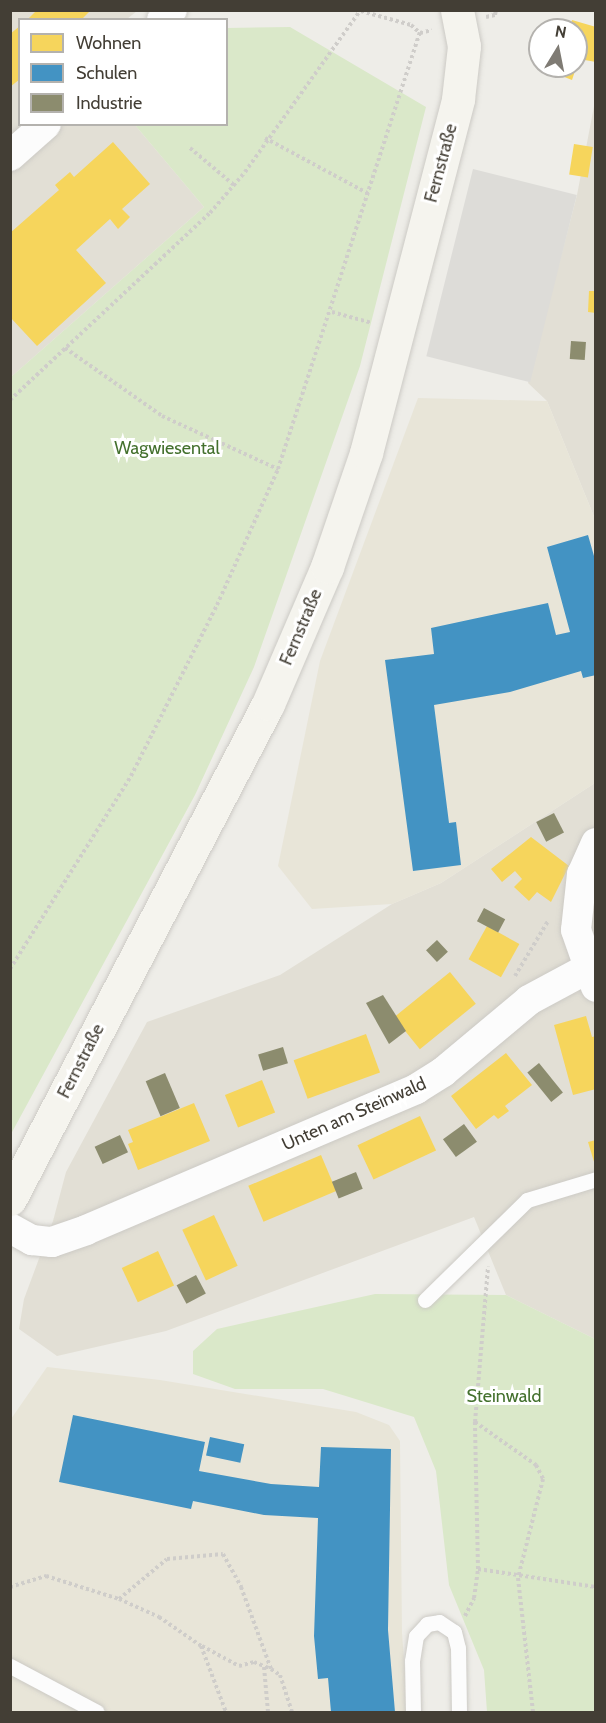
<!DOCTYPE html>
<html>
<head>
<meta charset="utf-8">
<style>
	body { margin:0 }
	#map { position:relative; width:606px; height:1723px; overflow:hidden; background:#eeede8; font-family:Cabin,sans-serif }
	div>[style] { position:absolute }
	.residential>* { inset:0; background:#e2dfd5 }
	.education>* { inset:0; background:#e8e5d8 }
	.green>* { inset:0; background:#dae8c9 }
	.parking>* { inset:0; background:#dddcd8; transform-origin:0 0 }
	.homes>* { inset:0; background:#f6d55c; transform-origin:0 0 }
	.schools>* { inset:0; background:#4393c3; transform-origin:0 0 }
	.industry>* { inset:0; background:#8c8c6e; transform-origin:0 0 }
	.path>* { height:4px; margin-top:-2px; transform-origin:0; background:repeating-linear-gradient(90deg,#cfcdca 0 3px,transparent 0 6px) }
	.roads { filter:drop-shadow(0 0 2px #cccac5) drop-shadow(0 0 2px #cccac5) }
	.service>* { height:15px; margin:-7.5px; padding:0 7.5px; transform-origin:7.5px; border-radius:7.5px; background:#fcfcfc }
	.minor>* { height:30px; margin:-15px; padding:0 15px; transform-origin:15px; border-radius:15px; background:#fcfcfc }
	.secondary>* { height:33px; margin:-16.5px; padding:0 16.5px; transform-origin:16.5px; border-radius:16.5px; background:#f5f4ee }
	span { translate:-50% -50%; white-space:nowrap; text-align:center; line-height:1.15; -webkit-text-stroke:6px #fff; paint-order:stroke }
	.street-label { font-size:18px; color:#433e35 }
	.park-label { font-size:18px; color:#43702d }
	.frame { position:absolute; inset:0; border:12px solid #433e35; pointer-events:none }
	.legend { position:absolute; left:18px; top:18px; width:210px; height:108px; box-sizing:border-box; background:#fff; border:2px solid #b4b2ae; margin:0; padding:8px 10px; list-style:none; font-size:18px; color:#433e35 }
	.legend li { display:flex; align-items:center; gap:12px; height:30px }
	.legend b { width:30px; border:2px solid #b4b2ae }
	.north { position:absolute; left:528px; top:18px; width:60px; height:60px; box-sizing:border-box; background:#fff; border:2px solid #b4b2ae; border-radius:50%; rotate:10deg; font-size:16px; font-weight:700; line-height:24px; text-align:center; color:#433e35 }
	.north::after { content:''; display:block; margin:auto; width:21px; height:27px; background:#7f7b74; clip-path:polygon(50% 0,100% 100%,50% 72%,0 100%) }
</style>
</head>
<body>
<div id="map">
	<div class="residential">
		<div style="clip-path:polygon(11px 11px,137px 11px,127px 19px,20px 20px,20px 124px,135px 125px,204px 207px,11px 377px)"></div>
		<div style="clip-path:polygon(595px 101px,595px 519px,547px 401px,528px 383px,577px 195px)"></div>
		<div style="clip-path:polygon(595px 783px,595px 1339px,506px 1295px,474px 1217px,166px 1331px,57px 1356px,19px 1329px,24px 1299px,53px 1221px,66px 1172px,147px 1022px,280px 975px,392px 904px,441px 883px)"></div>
	</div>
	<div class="education">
		<div style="clip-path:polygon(418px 398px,547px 401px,595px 519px,595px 783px,441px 883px,392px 904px,312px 909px,278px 866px,320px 661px)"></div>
		<div style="clip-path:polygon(47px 1367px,160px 1380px,356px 1412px,389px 1425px,400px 1441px,402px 1633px,408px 1712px,11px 1712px,11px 1419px)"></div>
	</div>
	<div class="green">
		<div style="clip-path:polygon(290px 27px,426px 107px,360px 366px,254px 667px,195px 795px,11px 1134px,11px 377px,204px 207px,135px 125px,226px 124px,227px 28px)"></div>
		<div style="clip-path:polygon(375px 1294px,506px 1295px,595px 1339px,595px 1712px,487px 1712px,484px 1670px,449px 1585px,436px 1471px,414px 1417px,323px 1389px,235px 1389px,193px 1374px,193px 1351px,217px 1329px)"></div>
	</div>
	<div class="parking">
		<div style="left:473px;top:169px;width:107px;height:193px;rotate:14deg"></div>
	</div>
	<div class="homes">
		<div style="clip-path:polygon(37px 10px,91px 10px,81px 20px,27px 20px)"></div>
		<div style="clip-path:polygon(572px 20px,596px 27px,596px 62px,579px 59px,572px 80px,554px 73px,557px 66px,576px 66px,576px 30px,569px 30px)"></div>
		<div style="clip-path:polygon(20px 26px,20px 79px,10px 87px,10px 34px)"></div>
		<div style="clip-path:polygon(113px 142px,150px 184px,122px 209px,130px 217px,118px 229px,110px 219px,76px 250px,106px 283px,37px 346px,10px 317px,10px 233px,59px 190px,55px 185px,70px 172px,74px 177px)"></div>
		<div style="left:574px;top:144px;width:19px;height:31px;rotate:9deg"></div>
		<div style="clip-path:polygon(589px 291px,596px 291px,596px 313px,588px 312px)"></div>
		<div style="clip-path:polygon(531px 837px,569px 866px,551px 902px,537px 892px,529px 901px,514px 887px,522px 879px,515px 871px,502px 882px,491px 869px)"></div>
		<div style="left:487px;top:926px;width:37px;height:38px;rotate:29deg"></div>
		<div style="left:450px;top:972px;width:41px;height:72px;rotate:51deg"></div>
		<div style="clip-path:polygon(586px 1016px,592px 1037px,596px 1036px,596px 1089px,573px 1095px,554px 1025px)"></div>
		<div style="left:366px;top:1034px;width:41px;height:77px;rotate:70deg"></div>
		<div style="clip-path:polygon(506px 1053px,532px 1085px,505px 1106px,509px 1111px,498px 1119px,494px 1115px,476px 1129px,451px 1096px)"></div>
		<div style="left:262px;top:1080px;width:35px;height:40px;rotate:68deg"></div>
		<div style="clip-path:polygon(194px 1103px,210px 1141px,138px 1170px,128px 1144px,133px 1142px,128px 1130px)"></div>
		<div style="left:420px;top:1116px;width:38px;height:69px;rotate:65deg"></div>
		<div style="clip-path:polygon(596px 1140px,596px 1165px,595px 1165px,588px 1142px)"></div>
		<div style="left:321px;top:1155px;width:39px;height:79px;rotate:67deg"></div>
		<div style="left:214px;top:1215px;width:56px;height:35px;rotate:65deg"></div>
		<div style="left:158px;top:1251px;width:38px;height:40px;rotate:65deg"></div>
	</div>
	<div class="schools">
		<div style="clip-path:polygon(588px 535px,596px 563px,596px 675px,583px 678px,581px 671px,510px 692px,434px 705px,449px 823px,456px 822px,461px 865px,413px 871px,385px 660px,434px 654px,431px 628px,548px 603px,556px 635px,570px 632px,547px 547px)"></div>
		<div style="clip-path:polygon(73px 1415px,205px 1442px,199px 1471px,271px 1484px,319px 1487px,321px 1447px,391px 1449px,388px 1630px,395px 1712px,331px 1712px,328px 1678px,318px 1679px,314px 1636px,318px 1518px,264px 1515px,193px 1501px,191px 1509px,59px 1482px)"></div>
		<div style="left:210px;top:1437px;width:35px;height:19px;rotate:12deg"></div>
	</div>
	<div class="industry">
		<div style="left:571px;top:341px;width:15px;height:18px;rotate:4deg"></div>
		<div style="left:554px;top:813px;width:22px;height:20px;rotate:63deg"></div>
		<div style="left:484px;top:908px;width:24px;height:15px;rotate:28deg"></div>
		<div style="left:437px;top:940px;width:16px;height:15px;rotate:47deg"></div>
		<div style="clip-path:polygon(383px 995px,406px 1031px,389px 1044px,366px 1003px)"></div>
		<div style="left:283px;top:1047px;width:17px;height:26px;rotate:73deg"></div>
		<div style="left:539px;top:1063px;width:38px;height:15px;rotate:51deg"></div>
		<div style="left:165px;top:1073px;width:38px;height:21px;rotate:67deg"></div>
		<div style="left:464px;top:1124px;width:22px;height:26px;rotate:54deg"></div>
		<div style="left:120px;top:1135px;width:19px;height:28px;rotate:65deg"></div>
		<div style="left:356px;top:1172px;width:18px;height:26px;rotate:68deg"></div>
		<div style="left:196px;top:1275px;width:21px;height:22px;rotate:62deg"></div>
	</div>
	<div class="path">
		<div style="left:361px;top:11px;width:52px;rotate:15.6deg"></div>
		<div style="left:411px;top:25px;width:12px;rotate:42deg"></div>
		<div style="left:420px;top:33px;width:12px;rotate:-14deg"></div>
		<div style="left:486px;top:17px;width:9px;rotate:-13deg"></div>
		<div style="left:495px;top:15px;width:5px;rotate:-79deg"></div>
		<div style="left:265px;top:138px;width:116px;rotate:28.3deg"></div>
		<div style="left:190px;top:148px;width:57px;rotate:40.1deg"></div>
		<div style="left:332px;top:312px;width:41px;rotate:15.4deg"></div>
		<div style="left:65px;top:348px;width:118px;rotate:35deg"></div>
		<div style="left:162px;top:416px;width:128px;rotate:24.6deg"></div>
		<div style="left:10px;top:400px;width:274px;rotate:-43.1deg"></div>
		<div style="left:210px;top:213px;width:54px;rotate:-49.5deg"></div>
		<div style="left:245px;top:172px;width:198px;rotate:-54.5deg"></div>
		<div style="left:10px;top:969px;width:228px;rotate:-57.9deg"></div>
		<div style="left:131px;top:776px;width:191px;rotate:-63.3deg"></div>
		<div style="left:217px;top:605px;width:149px;rotate:-65.8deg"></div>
		<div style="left:278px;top:469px;width:459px;rotate:-72deg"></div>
		<div style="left:515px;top:976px;width:64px;rotate:-59deg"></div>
		<div style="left:475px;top:1422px;width:75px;rotate:35.2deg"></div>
		<div style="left:536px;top:1465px;width:16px;rotate:63deg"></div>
		<div style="left:543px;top:1479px;width:102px;rotate:104.2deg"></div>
		<div style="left:518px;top:1578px;width:135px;rotate:83.6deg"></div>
		<div style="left:478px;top:1569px;width:119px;rotate:8.7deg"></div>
		<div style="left:10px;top:1587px;width:38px;rotate:-17deg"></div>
		<div style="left:46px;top:1576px;width:77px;rotate:17.5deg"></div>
		<div style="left:119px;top:1599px;width:44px;rotate:24.2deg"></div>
		<div style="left:159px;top:1617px;width:51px;rotate:34.6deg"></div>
		<div style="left:201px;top:1646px;width:71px;rotate:69.3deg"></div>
		<div style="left:119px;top:1599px;width:62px;rotate:-39.8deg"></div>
		<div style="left:167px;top:1559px;width:56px;rotate:-5.1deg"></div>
		<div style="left:223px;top:1554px;width:38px;rotate:61deg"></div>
		<div style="left:241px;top:1587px;width:87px;rotate:69.9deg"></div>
		<div style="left:271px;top:1669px;width:11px;rotate:34deg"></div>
		<div style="left:280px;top:1675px;width:39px;rotate:72deg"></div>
		<div style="left:465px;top:1616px;width:20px;rotate:-63deg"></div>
		<div style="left:474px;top:1598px;width:29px;rotate:-82deg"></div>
		<div style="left:478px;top:1569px;width:147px;rotate:-91.2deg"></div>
		<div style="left:475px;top:1422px;width:156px;rotate:-85.2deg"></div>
		<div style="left:202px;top:1646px;width:42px;rotate:28.4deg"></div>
		<div style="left:239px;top:1666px;width:16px;rotate:-15deg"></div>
		<div style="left:254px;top:1662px;width:18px;rotate:22deg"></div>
		<div style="left:264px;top:1667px;width:45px;rotate:84.9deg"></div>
	</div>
	<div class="roads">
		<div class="service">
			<div style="left:425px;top:1300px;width:143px;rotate:-44.4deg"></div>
			<div style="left:527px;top:1200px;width:72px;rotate:-16.9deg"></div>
			<div style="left:10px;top:1666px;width:98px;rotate:27.9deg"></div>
			<div style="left:413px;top:1712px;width:51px;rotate:-91.1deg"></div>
			<div style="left:412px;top:1661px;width:25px;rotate:-81deg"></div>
			<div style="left:416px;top:1636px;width:16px;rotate:-47deg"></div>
			<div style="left:427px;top:1624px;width:12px;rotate:-9deg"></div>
			<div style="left:439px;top:1622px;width:18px;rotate:34deg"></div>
			<div style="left:454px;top:1632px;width:16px;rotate:76deg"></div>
			<div style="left:458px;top:1648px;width:64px;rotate:89.1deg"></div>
		</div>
		<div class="minor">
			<div style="left:162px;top:20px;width:14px;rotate:-45deg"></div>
			<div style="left:10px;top:156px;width:48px;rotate:-41.6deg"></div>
			<div style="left:596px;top:843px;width:34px;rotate:114deg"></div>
			<div style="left:582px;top:874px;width:56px;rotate:96.1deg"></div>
			<div style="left:576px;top:930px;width:60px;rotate:70.7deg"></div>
			<div style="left:10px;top:1228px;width:25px;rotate:29deg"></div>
			<div style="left:32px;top:1240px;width:20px;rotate:6deg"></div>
			<div style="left:52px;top:1242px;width:36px;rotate:-19deg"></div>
			<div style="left:86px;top:1230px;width:359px;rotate:-23.1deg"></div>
			<div style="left:416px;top:1089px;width:32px;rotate:-32deg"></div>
			<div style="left:443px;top:1072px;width:112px;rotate:-39.9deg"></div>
			<div style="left:529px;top:1000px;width:76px;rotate:-28.2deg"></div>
		</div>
		<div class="secondary">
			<div style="left:10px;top:1199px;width:558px;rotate:-62.47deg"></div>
			<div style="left:268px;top:704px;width:149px;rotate:-66.7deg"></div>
			<div style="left:327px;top:567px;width:120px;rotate:-71.1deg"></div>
			<div style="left:366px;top:453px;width:366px;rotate:-75.4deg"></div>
			<div style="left:458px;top:99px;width:53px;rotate:-83.5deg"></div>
			<div style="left:464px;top:46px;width:37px;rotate:-101deg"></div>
		</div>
	</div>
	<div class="street-label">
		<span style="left:441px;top:163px;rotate:-75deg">Fernstraße</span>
		<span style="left:301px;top:627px;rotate:-67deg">Fernstraße</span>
		<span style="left:81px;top:1061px;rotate:-63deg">Fernstraße</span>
		<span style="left:354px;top:1114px;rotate:-24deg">Unten am Steinwald</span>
	</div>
	<div class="park-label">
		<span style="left:167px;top:448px">Wagwiesental</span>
		<span style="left:504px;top:1396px">Steinwald</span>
	</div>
	<div class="frame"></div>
	<ul class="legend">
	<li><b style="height:16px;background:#f6d55c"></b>Wohnen</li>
	<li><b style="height:16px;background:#4393c3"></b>Schulen</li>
	<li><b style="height:16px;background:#8c8c6e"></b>Industrie</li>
	</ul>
	<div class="north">N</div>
</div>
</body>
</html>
